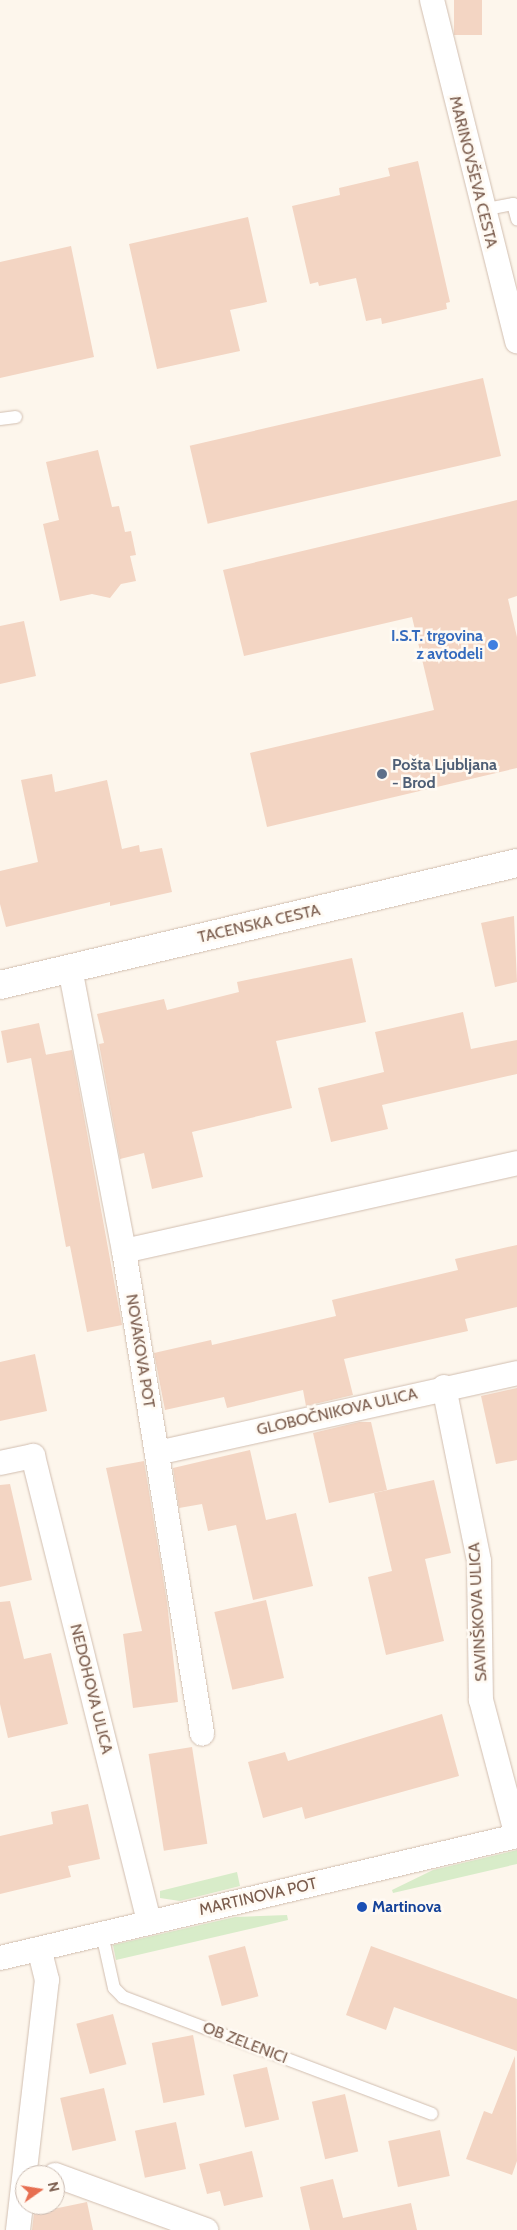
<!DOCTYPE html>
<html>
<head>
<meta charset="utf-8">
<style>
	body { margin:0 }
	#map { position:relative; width:517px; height:2230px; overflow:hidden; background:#fdf6ec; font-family:Cabin,sans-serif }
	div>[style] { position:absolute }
	.green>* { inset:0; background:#d8ecc9 }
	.building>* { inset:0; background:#f3d5c3; transform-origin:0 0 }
	.roads { filter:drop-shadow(0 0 1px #d1beb0) drop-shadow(0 0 1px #d1beb0) }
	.service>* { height:12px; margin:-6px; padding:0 6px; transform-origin:6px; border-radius:6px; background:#fff }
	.minor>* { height:24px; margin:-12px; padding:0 12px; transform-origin:12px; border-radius:12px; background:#fff }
	.secondary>* { height:28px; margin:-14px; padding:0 14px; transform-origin:14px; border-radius:14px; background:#fff }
	.dots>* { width:14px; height:14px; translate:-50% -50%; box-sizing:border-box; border:2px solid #fffaf3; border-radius:50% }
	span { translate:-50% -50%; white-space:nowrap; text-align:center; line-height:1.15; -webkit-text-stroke:5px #fffaf3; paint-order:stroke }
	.street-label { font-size:16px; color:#7a5c4d }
	.shop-label { font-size:16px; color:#366cbe; font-weight:700 }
	.right { translate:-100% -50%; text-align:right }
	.service-label { font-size:16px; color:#4e5e75; font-weight:700 }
	.left { translate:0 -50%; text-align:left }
	.transit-label { font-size:16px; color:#164399; font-weight:700 }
	.north { position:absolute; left:15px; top:2165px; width:50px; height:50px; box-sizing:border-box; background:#fffaf3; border:1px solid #cabbb1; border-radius:50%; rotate:77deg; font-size:14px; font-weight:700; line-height:20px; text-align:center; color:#7a5c4d }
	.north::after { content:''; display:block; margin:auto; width:18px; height:22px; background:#e76f51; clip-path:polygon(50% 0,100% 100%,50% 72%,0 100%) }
</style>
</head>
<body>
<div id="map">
	<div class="green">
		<div style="clip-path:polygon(517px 1850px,517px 1864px,393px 1893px,392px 1890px,433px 1870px)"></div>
		<div style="clip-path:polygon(237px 1872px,240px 1886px,180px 1901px,160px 1898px,160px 1891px)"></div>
		<div style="clip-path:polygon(287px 1915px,288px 1920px,116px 1960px,113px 1945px,235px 1917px)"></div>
	</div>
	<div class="building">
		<div style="left:454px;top:0;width:28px;height:35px"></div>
		<div style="clip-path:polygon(418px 161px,450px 302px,446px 303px,447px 309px,382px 324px,381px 318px,366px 321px,356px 278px,319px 286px,318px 282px,310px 284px,292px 206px,340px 195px,339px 188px,390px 176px,388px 168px)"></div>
		<div style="clip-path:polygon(248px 217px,267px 302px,230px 310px,240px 351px,157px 369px,129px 244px)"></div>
		<div style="clip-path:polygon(71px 246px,94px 357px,0 378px,0 262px)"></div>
		<div style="left:483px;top:378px;width:80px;height:301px;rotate:77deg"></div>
		<div style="clip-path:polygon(98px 450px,112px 507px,119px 506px,125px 532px,131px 531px,136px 555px,130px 556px,136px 581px,121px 584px,110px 598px,92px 594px,60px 601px,43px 524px,59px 520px,46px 462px)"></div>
		<div style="clip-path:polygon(517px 500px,517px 596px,508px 599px,517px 637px,517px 768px,267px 827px,250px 753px,434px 710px,412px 617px,244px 656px,223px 570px)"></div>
		<div style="clip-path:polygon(24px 621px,36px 676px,0 684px,0 626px)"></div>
		<div style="clip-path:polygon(52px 774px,55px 792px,107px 780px,122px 849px,139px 845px,140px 852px,162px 848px,172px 892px,110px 906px,110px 902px,6px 927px,0 904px,0 871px,38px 862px,21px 780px)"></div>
		<div style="clip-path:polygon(514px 916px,517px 982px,495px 987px,481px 923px)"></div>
		<div style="clip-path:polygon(352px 958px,366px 1022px,276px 1041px,292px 1108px,192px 1132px,203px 1177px,152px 1189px,144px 1153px,120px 1159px,99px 1044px,104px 1043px,97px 1014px,164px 999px,167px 1010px,239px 992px,237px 982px)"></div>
		<div style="clip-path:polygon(463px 1012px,471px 1049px,517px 1040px,517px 1074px,382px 1105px,388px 1129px,331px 1142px,318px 1088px,384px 1072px,375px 1032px)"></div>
		<div style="clip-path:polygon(39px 1023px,46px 1055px,34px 1057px,72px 1050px,122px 1325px,87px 1332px,70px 1246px,66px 1247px,31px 1058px,7px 1063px,1px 1031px)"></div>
		<div style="clip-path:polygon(517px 1245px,517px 1307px,465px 1319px,468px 1331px,344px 1359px,353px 1395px,306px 1406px,303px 1390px,227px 1408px,224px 1397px,165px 1410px,154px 1353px,211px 1340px,212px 1345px,336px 1316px,332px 1300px,458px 1270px,455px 1259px)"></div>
		<div style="clip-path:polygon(35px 1354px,47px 1411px,0 1421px,0 1362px)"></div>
		<div style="clip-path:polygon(517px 1388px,517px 1460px,496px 1464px,481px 1396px)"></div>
		<div style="clip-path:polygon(359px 1422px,371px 1422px,387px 1490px,329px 1503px,313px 1433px)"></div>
		<div style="clip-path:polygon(250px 1450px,266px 1520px,296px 1513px,313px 1586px,253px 1600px,236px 1525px,208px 1531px,202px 1504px,179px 1508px,173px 1468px)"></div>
		<div style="clip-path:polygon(144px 1461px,167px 1602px,178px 1702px,133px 1708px,123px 1634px,142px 1631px,106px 1468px)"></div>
		<div style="clip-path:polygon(434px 1480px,451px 1553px,425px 1559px,444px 1641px,386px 1655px,368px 1577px,392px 1571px,374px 1493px)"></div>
		<div style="clip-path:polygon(10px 1484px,32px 1580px,0 1587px,0 1485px)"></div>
		<div style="left:266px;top:1600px;width:80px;height:53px;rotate:77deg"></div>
		<div style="clip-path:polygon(10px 1601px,24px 1659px,51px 1653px,68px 1724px,8px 1738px,0 1704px,0 1602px)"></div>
		<div style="clip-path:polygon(442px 1714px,459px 1776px,305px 1819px,302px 1807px,263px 1818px,248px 1762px,285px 1752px,288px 1761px)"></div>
		<div style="left:192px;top:1747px;width:98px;height:44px;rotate:81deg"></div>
		<div style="clip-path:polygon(88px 1804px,100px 1859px,68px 1866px,71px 1877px,0 1894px,0 1836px,53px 1824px,51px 1812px)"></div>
		<div style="left:245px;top:1946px;width:52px;height:38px;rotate:75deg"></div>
		<div style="clip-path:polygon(371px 1946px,517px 1999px,517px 2051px,394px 2007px,386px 2030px,346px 2015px)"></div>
		<div style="left:113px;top:2014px;width:52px;height:38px;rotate:75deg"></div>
		<div style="left:193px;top:2035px;width:61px;height:42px;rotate:79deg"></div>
		<div style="clip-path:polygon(515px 2056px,517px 2161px,512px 2175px,466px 2159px,484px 2111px,492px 2114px)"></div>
		<div style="left:267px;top:2067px;width:54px;height:35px;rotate:77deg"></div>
		<div style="left:104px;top:2088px;width:54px;height:45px;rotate:77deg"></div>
		<div style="left:345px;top:2094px;width:59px;height:34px;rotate:77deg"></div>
		<div style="left:176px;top:2122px;width:48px;height:42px;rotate:78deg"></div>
		<div style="left:440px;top:2130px;width:47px;height:53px;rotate:78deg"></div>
		<div style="clip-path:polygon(252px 2151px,263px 2197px,224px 2206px,220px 2191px,207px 2194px,199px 2164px)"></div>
		<div style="clip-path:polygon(333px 2179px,343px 2218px,411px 2203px,417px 2230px,310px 2230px,300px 2187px)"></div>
		<div style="clip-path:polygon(87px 2202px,93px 2230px,32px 2230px,34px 2213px)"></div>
	</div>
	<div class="roads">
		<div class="service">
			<div style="left:482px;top:210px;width:32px;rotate:-11deg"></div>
			<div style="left:513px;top:204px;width:16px;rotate:75deg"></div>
			<div style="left:0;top:419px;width:16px;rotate:-7deg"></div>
			<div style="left:102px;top:1934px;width:55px;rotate:77.5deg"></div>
			<div style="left:114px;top:1988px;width:13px;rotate:45deg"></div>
			<div style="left:123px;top:1997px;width:330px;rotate:20.7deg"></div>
		</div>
		<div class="minor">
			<div style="left:432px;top:0;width:352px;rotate:76deg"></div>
			<div style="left:70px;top:968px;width:288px;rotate:79.2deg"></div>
			<div style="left:124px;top:1251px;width:489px;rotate:80.8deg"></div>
			<div style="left:124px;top:1251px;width:403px;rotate:-12.6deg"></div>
			<div style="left:444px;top:1387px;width:177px;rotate:78.6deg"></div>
			<div style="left:479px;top:1561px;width:139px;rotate:89.2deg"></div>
			<div style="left:481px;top:1700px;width:141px;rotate:75.2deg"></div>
			<div style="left:157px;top:1453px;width:369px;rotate:-12.5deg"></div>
			<div style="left:0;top:1463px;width:34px;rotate:-12deg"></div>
			<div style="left:33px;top:1456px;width:480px;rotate:76deg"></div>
			<div style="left:0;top:1958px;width:531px;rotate:-13.28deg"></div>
			<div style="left:55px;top:2175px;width:161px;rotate:20deg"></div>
			<div style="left:18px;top:2230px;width:252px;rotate:-83.4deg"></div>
			<div style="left:47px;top:1980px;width:32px;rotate:-104deg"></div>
		</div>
		<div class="secondary">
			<div style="left:0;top:985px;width:531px;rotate:-13.28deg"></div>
		</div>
	</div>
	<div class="dots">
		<div style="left:493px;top:645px;background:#3f7fe0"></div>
		<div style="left:382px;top:774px;background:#5c6f8a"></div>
		<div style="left:362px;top:1907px;background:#1a4fb4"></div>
	</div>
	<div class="street-label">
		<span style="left:473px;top:172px;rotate:76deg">MARINOVŠEVA CESTA</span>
		<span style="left:259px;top:924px;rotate:-13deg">TACENSKA CESTA</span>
		<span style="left:140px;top:1351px;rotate:81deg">NOVAKOVA POT</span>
		<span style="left:337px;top:1412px;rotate:-13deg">GLOBOČNIKOVA ULICA</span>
		<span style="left:478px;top:1612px;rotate:-93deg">SAVINŠKOVA ULICA</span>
		<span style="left:91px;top:1689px;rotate:76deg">NEDOHOVA ULICA</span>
		<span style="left:258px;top:1897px;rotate:-13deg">MARTINOVA POT</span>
		<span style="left:245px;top:2043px;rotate:21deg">OB ZELENICI</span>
	</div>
	<div class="shop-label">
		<span class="right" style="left:483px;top:645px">I.S.T. trgovina<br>z avtodeli</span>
	</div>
	<div class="service-label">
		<span class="left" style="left:392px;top:774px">Pošta Ljubljana<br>- Brod</span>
	</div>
	<div class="transit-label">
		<span class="left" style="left:372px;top:1907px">Martinova</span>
	</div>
	<div class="north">N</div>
</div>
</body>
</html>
